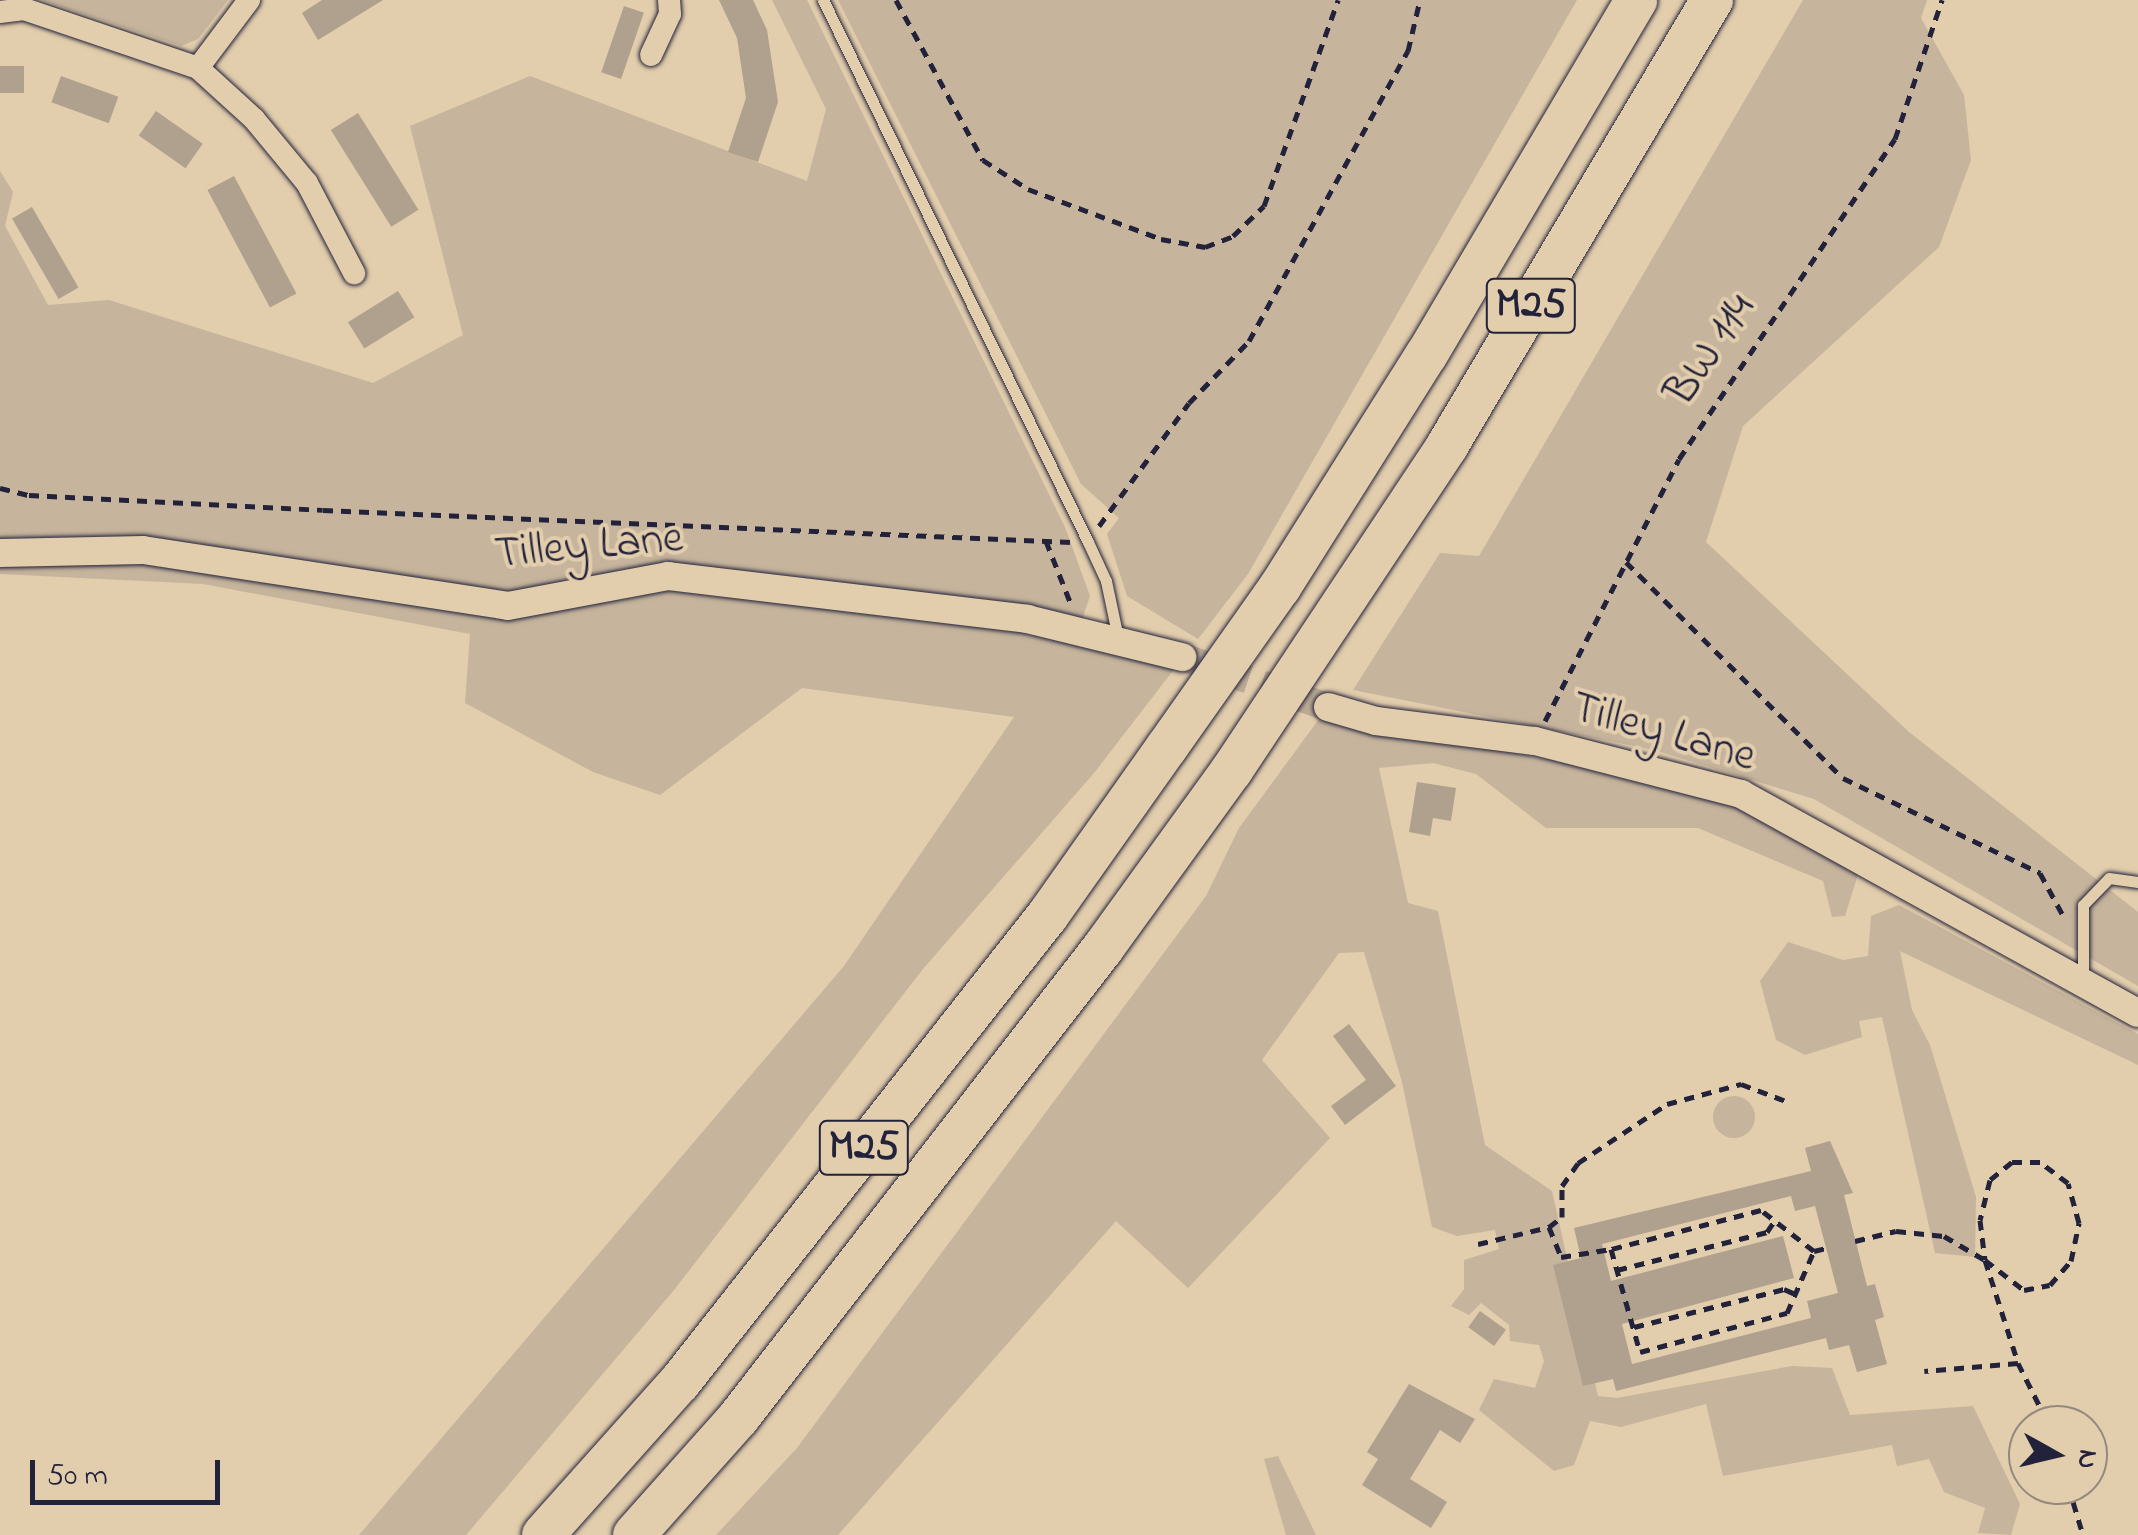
<!DOCTYPE html>
<html>
<head>
<meta charset="utf-8">
<style>
	body { margin:0 }
	#map { position:relative; width:2138px; height:1535px; overflow:hidden; background:#e2cdac; font-family:"Indie Flower",sans-serif }
	div>[style] { position:absolute }
	.green>* { inset:0; background:#c6b49c }
	.round { border-radius:50% }
	.building>* { inset:0; background:#b0a08e; transform-origin:0 0 }
	.tertiary-tunnel>* { height:28px; margin-top:-14px; transform-origin:0; background:repeating-linear-gradient(90deg,#bcab95 0 28px,transparent 0 42px) }
	.path>* { height:5px; margin-top:-2.5px; transform-origin:0; background:repeating-linear-gradient(90deg,#22223b 0 10px,transparent 0 18px) }
	.roads { filter:drop-shadow(0 0 2px #22223b) drop-shadow(0 0 2px #22223b) }
	.service>* { height:11px; margin:-5.5px; padding:0 5.5px; transform-origin:5.5px; border-radius:5.5px; background:#e2cdac }
	.minor>* { height:22px; margin:-11px; padding:0 11px; transform-origin:11px; border-radius:11px; background:#e2cdac }
	.tertiary>* { height:28px; margin:-14px; padding:0 14px; transform-origin:14px; border-radius:14px; background:#e2cdac }
	.motorway>* { height:42px; margin:-21px; padding:0 21px; transform-origin:21px; border-radius:21px; background:#e2cdac }
	span { translate:-50% -50%; white-space:nowrap; text-align:center; line-height:1.15; -webkit-text-stroke:8px #e2cdac; paint-order:stroke }
	.shield-label span { padding:2px 8px; background:#e2cdac; border:2px solid; border-radius:8px; -webkit-text-stroke-width:0 }
	.shield-label { font-size:42px; color:#22223b; font-weight:700 }
	.street-label { font-size:45px; color:#22223b }
	.north { position:absolute; left:2008px; top:1405px; width:100px; height:100px; box-sizing:border-box; background:#e2cdac; border:2px solid #95897f; border-radius:50%; rotate:98deg; font-size:28px; font-weight:700; line-height:40px; text-align:center; color:#22223b }
	.north::after { content:''; display:block; margin:auto; width:35px; height:45px; background:#22223b; clip-path:polygon(50% 0,100% 100%,50% 72%,0 100%) }
	.scale { position:absolute; left:30px; top:1460px; width:190px; height:45px; box-sizing:border-box; border:5px solid #22223b; border-top:0; padding-left:12px; font-size:30px; line-height:35px; white-space:nowrap; color:#22223b; -webkit-text-stroke:8px #e2cdac; paint-order:stroke }
</style>
</head>
<body>
<div id="map">
	<div class="green">
		<div style="clip-path:polygon(41px 0,228px 0,198px 39px,181px 46px)"></div>
		<div style="clip-path:polygon(772px 0,807px 0,1065px 527px,1090px 596px,1075px 641px,1175px 668px,1094px 773px,923px 969px,674px 1290px,466px 1535px,359px 1535px,844px 966px,1014px 717px,802px 688px,660px 795px,593px 772px,465px 703px,470px 634px,203px 584px,0 574px,0 171px,13px 192px,5px 226px,48px 305px,109px 300px,373px 383px,463px 335px,410px 126px,530px 76px,807px 181px,826px 109px)"></div>
		<div style="clip-path:polygon(838px 0,1577px 0,1248px 574px,1198px 639px,1127px 596px,1107px 534px,1119px 518px,1081px 484px)"></div>
		<div style="clip-path:polygon(1803px 0,1927px 0,1921px 18px,1964px 95px,1971px 160px,1939px 247px,1743px 426px,1706px 542px,1909px 732px,2138px 912px,2138px 986px,1814px 799px,1654px 750px,1353px 690px,1440px 553px,1479px 556px)"></div>
		<div style="clip-path:polygon(1319px 719px,1553px 760px,1738px 804px,1859px 871px,1845px 916px,1832px 917px,1823px 881px,1698px 828px,1546px 828px,1476px 774px,1433px 763px,1379px 768px,1408px 903px,1438px 911px,1485px 1145px,1552px 1191px,1598px 1396px,1617px 1398px,1792px 1366px,1832px 1368px,1850px 1415px,1973px 1406px,2020px 1504px,2011px 1535px,1978px 1533px,1985px 1508px,1944px 1492px,1929px 1459px,1897px 1466px,1892px 1445px,1723px 1476px,1706px 1404px,1621px 1427px,1590px 1421px,1574px 1465px,1554px 1471px,1479px 1410px,1494px 1379px,1535px 1388px,1544px 1361px,1539px 1345px,1510px 1341px,1509px 1325px,1481px 1303px,1469px 1315px,1451px 1306px,1464px 1289px,1464px 1260px,1499px 1249px,1495px 1230px,1457px 1236px,1432px 1227px,1402px 1082px,1364px 952px,1339px 953px,1262px 1060px,1330px 1138px,1188px 1288px,1116px 1221px,838px 1535px,716px 1535px,797px 1448px,1206px 896px,1239px 828px)"></div>
		<div style="clip-path:polygon(1899px 905px,2138px 1034px,2138px 1065px,1900px 951px,1912px 1010px,1930px 1045px,1976px 1197px,1975px 1257px,1935px 1253px,1882px 1017px,1859px 1021px,1862px 1037px,1805px 1055px,1776px 1040px,1760px 981px,1788px 942px,1843px 960px,1868px 956px,1871px 916px)"></div>
		<div class="round" style="left:1713px;top:1096px;width:42px;height:42px"></div>
		<div style="clip-path:polygon(1278px 1456px,1316px 1535px,1286px 1535px,1264px 1459px)"></div>
	</div>
	<div class="building">
		<div style="clip-path:polygon(322px 0,383px 0,318px 40px,302px 13px)"></div>
		<div style="clip-path:polygon(719px 0,753px 0,767px 30px,778px 102px,758px 162px,728px 152px,746px 98px,737px 38px)"></div>
		<div style="left:624px;top:6px;width:21px;height:70px;rotate:19deg"></div>
		<div style="left:0;top:66px;width:24px;height:27px"></div>
		<div style="left:61px;top:76px;width:61px;height:28px;rotate:20deg"></div>
		<div style="left:156px;top:111px;width:57px;height:30px;rotate:35deg"></div>
		<div style="left:358px;top:113px;width:114px;height:32px;rotate:58deg"></div>
		<div style="left:234px;top:176px;width:133px;height:30px;rotate:62deg"></div>
		<div style="left:32px;top:207px;width:93px;height:23px;rotate:60deg"></div>
		<div style="left:398px;top:291px;width:31px;height:59px;rotate:58deg"></div>
		<div style="clip-path:polygon(1417px 782px,1456px 788px,1451px 821px,1433px 818px,1430px 836px,1409px 832px)"></div>
		<div style="clip-path:polygon(1349px 1024px,1396px 1086px,1345px 1125px,1331px 1106px,1366px 1080px,1333px 1036px)"></div>
		<div style="clip-path:polygon(evenodd,1830px 1141px,1853px 1193px,1844px 1195px,1867px 1286px,1875px 1284px,1884px 1317px,1875px 1320px,1887px 1364px,1857px 1372px,1849px 1345px,1829px 1350px,1826px 1338px,1616px 1391px,1613px 1379px,1583px 1386px,1553px 1265px,1581px 1258px,1574px 1228px,1811px 1171px,1805px 1148px,1830px 1141px,1791px 1196px,1795px 1211px,1815px 1206px,1838px 1293px,1807px 1301px,1811px 1318px,1632px 1364px,1622px 1324px,1794px 1278px,1783px 1236px,1611px 1281px,1602px 1244px,1791px 1196px)"></div>
		<div style="left:1480px;top:1311px;width:32px;height:20px;rotate:36deg"></div>
		<div style="clip-path:polygon(1409px 1384px,1475px 1419px,1460px 1443px,1440px 1430px,1410px 1479px,1447px 1502px,1431px 1528px,1362px 1485px,1378px 1459px,1367px 1452px)"></div>
	</div>
	<div class="tertiary-tunnel">
		<div style="left:1182px;top:657px;width:154px;rotate:18.9deg"></div>
	</div>
	<div class="path">
		<div style="left:896px;top:0;width:182px;rotate:61.5deg"></div>
		<div style="left:983px;top:160px;width:54px;rotate:32.8deg"></div>
		<div style="left:1028px;top:189px;width:142px;rotate:20.6deg"></div>
		<div style="left:1161px;top:239px;width:45px;rotate:10.3deg"></div>
		<div style="left:1205px;top:247px;width:30px;rotate:-21deg"></div>
		<div style="left:1233px;top:236px;width:43px;rotate:-44.1deg"></div>
		<div style="left:1264px;top:206px;width:219px;rotate:-70.2deg"></div>
		<div style="left:0;top:488px;width:30px;rotate:14deg"></div>
		<div style="left:29px;top:495px;width:294px;rotate:2.9deg"></div>
		<div style="left:323px;top:510px;width:749px;rotate:2.45deg"></div>
		<div style="left:1099px;top:526px;width:152px;rotate:-53.8deg"></div>
		<div style="left:1189px;top:403px;width:86px;rotate:-45.9deg"></div>
		<div style="left:1249px;top:341px;width:331px;rotate:-61.3deg"></div>
		<div style="left:1408px;top:51px;width:52px;rotate:-76.8deg"></div>
		<div style="left:1046px;top:541px;width:68px;rotate:68.4deg"></div>
		<div style="left:1626px;top:562px;width:306px;rotate:44.9deg"></div>
		<div style="left:1843px;top:778px;width:219px;rotate:25.7deg"></div>
		<div style="left:2040px;top:873px;width:52px;rotate:61.5deg"></div>
		<div style="left:1545px;top:721px;width:294px;rotate:-62.9deg"></div>
		<div style="left:1679px;top:459px;width:386px;rotate:-56deg"></div>
		<div style="left:1895px;top:139px;width:147px;rotate:-71.3deg"></div>
		<div style="left:1549px;top:1227px;width:32px;rotate:68deg"></div>
		<div style="left:1561px;top:1257px;width:51px;rotate:-9.1deg"></div>
		<div style="left:1855px;top:1241px;width:42px;rotate:-13.7deg"></div>
		<div style="left:1896px;top:1231px;width:48px;rotate:5.9deg"></div>
		<div style="left:1944px;top:1236px;width:48px;rotate:30.3deg"></div>
		<div style="left:1985px;top:1260px;width:49px;rotate:37.6deg"></div>
		<div style="left:2024px;top:1290px;width:26px;rotate:-11deg"></div>
		<div style="left:2050px;top:1285px;width:32px;rotate:-49deg"></div>
		<div style="left:2071px;top:1261px;width:39px;rotate:-78deg"></div>
		<div style="left:2079px;top:1223px;width:41px;rotate:-105.4deg"></div>
		<div style="left:2068px;top:1183px;width:35px;rotate:-143deg"></div>
		<div style="left:2040px;top:1162px;width:28px;rotate:180deg"></div>
		<div style="left:2012px;top:1162px;width:28px;rotate:141deg"></div>
		<div style="left:1990px;top:1180px;width:41px;rotate:104deg"></div>
		<div style="left:1980px;top:1220px;width:40px;rotate:82.9deg"></div>
		<div style="left:1985px;top:1260px;width:108px;rotate:72.2deg"></div>
		<div style="left:2018px;top:1363px;width:94px;rotate:175.1deg"></div>
		<div style="left:1478px;top:1244px;width:73px;rotate:-13.5deg"></div>
		<div style="left:1549px;top:1227px;width:16px;rotate:-38deg"></div>
		<div style="left:1562px;top:1217px;width:31px;rotate:-90deg"></div>
		<div style="left:1562px;top:1186px;width:28px;rotate:-55deg"></div>
		<div style="left:1578px;top:1163px;width:107px;rotate:-33.5deg"></div>
		<div style="left:1667px;top:1104px;width:77px;rotate:-15.1deg"></div>
		<div style="left:1741px;top:1084px;width:48px;rotate:20.7deg"></div>
		<div style="left:1814px;top:1251px;width:67px;rotate:-142.3deg"></div>
		<div style="left:1761px;top:1210px;width:155px;rotate:165.4deg"></div>
		<div style="left:1611px;top:1249px;width:107px;rotate:74.3deg"></div>
		<div style="left:1640px;top:1352px;width:152px;rotate:-14.9deg"></div>
		<div style="left:1787px;top:1313px;width:68px;rotate:-66.5deg"></div>
		<div style="left:1814px;top:1251px;width:12px;rotate:-14deg"></div>
		<div style="left:1617px;top:1270px;width:155px;rotate:-14.2deg"></div>
		<div style="left:1767px;top:1232px;width:14px;rotate:-56deg"></div>
		<div style="left:1634px;top:1327px;width:155px;rotate:-14.2deg"></div>
		<div style="left:1784px;top:1289px;width:12px;rotate:24deg"></div>
		<div style="left:2018px;top:1363px;width:69px;rotate:63.4deg"></div>
		<div style="left:2068px;top:1485px;width:52px;rotate:73.3deg"></div>
	</div>
	<div class="roads">
		<div class="service">
			<div style="left:823px;top:0;width:603px;rotate:63.94deg"></div>
			<div style="left:1088px;top:542px;width:43px;rotate:65.2deg"></div>
			<div style="left:1106px;top:581px;width:58px;rotate:78.1deg"></div>
			<div style="left:2083px;top:978px;width:73px;rotate:-90deg"></div>
			<div style="left:2083px;top:905px;width:37px;rotate:-46deg"></div>
			<div style="left:2109px;top:878px;width:29px;rotate:8deg"></div>
		</div>
		<div class="minor">
			<div style="left:0;top:12px;width:24px;rotate:-7deg"></div>
			<div style="left:24px;top:9px;width:184px;rotate:18.7deg"></div>
			<div style="left:198px;top:68px;width:76px;rotate:42.3deg"></div>
			<div style="left:254px;top:119px;width:83px;rotate:50.4deg"></div>
			<div style="left:307px;top:183px;width:102px;rotate:62.4deg"></div>
			<div style="left:651px;top:55px;width:45px;rotate:-65.1deg"></div>
			<div style="left:670px;top:14px;width:14px;rotate:-94deg"></div>
			<div style="left:198px;top:68px;width:85px;rotate:-53.1deg"></div>
		</div>
		<div class="tertiary">
			<div style="left:0;top:553px;width:143px;rotate:-1.2deg"></div>
			<div style="left:143px;top:550px;width:369px;rotate:8.7deg"></div>
			<div style="left:508px;top:606px;width:163px;rotate:-10.6deg"></div>
			<div style="left:668px;top:576px;width:362px;rotate:6.8deg"></div>
			<div style="left:1027px;top:619px;width:160px;rotate:13.8deg"></div>
			<div style="left:1328px;top:707px;width:50px;rotate:16.3deg"></div>
			<div style="left:1376px;top:721px;width:160px;rotate:7.2deg"></div>
			<div style="left:1535px;top:741px;width:213px;rotate:14.4deg"></div>
			<div style="left:1741px;top:794px;width:453px;rotate:28.9deg"></div>
		</div>
		<div class="motorway">
			<div style="left:543px;top:1535px;width:205px;rotate:-48.2deg"></div>
			<div style="left:680px;top:1382px;width:595px;rotate:-51.76deg"></div>
			<div style="left:1048px;top:915px;width:206px;rotate:-54.7deg"></div>
			<div style="left:1167px;top:747px;width:196px;rotate:-54.8deg"></div>
			<div style="left:1280px;top:587px;width:275px;rotate:-57.8deg"></div>
			<div style="left:1427px;top:354px;width:411px;rotate:-59.4deg"></div>
			<div style="left:634px;top:1535px;width:158px;rotate:-48.3deg"></div>
			<div style="left:739px;top:1417px;width:594px;rotate:-52.18deg"></div>
			<div style="left:1103px;top:948px;width:220px;rotate:-54.1deg"></div>
			<div style="left:1232px;top:770px;width:389px;rotate:-56.4deg"></div>
			<div style="left:1447px;top:446px;width:519px;rotate:-59.28deg"></div>
		</div>
	</div>
	<div class="shield-label">
		<span style="left:1531px;top:306px">M25</span>
		<span style="left:864px;top:1148px">M25</span>
	</div>
	<div class="street-label">
		<span style="left:1712px;top:351px;rotate:-56deg">BW 114</span>
		<span style="left:589px;top:548px;rotate:-5deg">Tilley Lane</span>
		<span style="left:1663px;top:734px;rotate:16deg">Tilley Lane</span>
	</div>
	<div class="north">N</div>
	<div class="scale">50 m</div>
</div>
</body>
</html>
